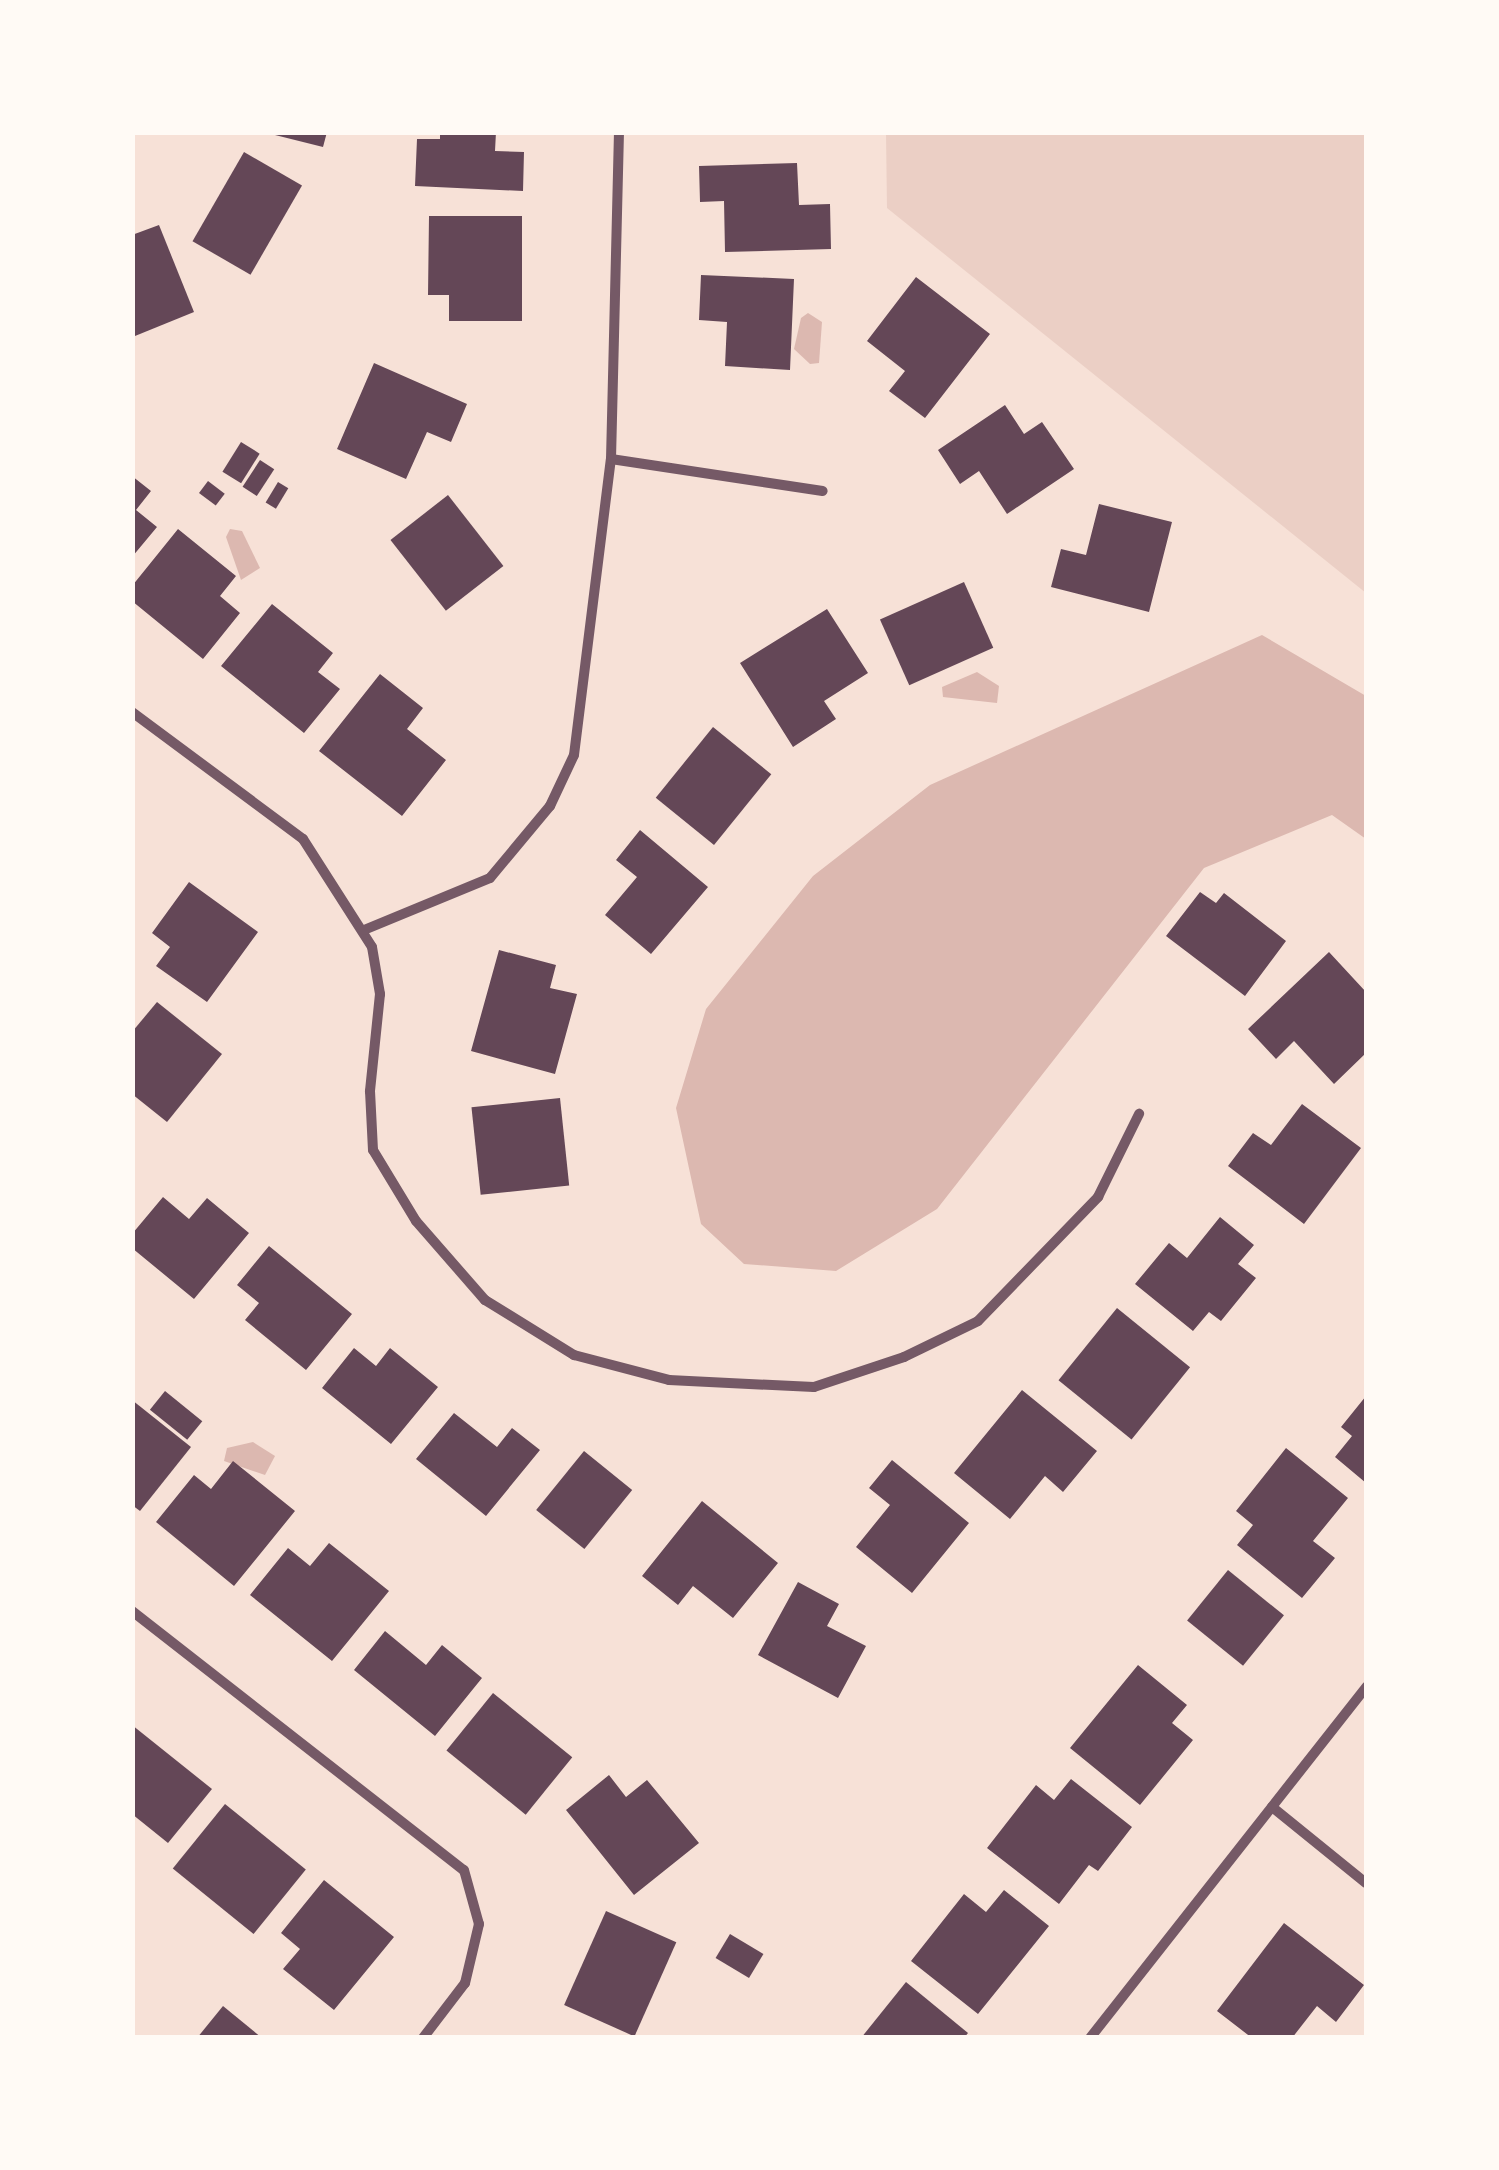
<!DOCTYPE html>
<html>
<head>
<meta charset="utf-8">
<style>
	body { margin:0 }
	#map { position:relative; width:1499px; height:2170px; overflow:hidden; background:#f7e1d7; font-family:Poppins,sans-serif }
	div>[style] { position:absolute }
	.green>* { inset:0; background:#ebcfc5 }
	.water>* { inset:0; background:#dcb8b0 }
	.building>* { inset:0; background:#644757; transform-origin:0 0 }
	.minor>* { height:10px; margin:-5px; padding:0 5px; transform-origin:5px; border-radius:5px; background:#755966 }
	span { translate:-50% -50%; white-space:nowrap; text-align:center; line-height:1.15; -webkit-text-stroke:10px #fffaf5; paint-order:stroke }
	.frame { position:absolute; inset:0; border:135px solid #fffaf5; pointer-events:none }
</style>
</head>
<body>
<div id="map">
	<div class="green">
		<div style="clip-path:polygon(886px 133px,1366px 133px,1366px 593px,887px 208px)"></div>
	</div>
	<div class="water">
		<div style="clip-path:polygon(808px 313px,822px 322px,819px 363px,810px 364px,794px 349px,801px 318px)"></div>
		<div style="clip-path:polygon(230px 529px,242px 531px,260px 568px,241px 580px,226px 537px)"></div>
		<div style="clip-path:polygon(1262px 635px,1366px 696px,1366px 839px,1332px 815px,1204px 868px,937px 1209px,836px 1271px,744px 1264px,701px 1224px,676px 1108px,706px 1009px,813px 876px,930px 785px)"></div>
		<div style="clip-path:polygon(977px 672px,999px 686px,997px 703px,943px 697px,942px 687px)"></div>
		<div style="clip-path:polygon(253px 1442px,275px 1456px,265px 1475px,224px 1461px,227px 1448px)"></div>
	</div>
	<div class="building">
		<div style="clip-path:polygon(263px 132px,327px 132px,323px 147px)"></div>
		<div style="clip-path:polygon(440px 132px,496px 132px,495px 151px,524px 152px,523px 191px,415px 186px,417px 139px,440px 139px)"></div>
		<div style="left:244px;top:152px;width:67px;height:103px;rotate:30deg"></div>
		<div style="clip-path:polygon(797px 163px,799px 205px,830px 204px,831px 249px,725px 252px,724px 201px,700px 202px,699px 166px)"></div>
		<div style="clip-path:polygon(429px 216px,522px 216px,522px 321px,449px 321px,449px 295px,428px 295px)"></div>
		<div style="clip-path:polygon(159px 225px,194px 312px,135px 336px,132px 235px)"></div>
		<div style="clip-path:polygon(701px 275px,794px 279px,790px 370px,725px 366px,727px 322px,699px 320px)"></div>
		<div style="clip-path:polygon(916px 277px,990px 334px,925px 418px,889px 391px,905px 371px,867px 341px)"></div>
		<div style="clip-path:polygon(374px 363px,467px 404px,451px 442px,427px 432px,406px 479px,337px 449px)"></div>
		<div style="clip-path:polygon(1005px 405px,1024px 434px,1042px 422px,1074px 469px,1007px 514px,979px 471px,960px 484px,938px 450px)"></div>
		<div style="left:241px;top:442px;width:22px;height:35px;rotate:32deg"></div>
		<div style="left:260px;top:460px;width:17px;height:32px;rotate:33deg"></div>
		<div style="clip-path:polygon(132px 476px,151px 491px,136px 510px,157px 527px,132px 557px)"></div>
		<div style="left:208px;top:481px;width:21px;height:15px;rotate:37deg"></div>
		<div style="left:278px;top:482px;width:12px;height:24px;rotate:31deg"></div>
		<div style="left:448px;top:495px;width:90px;height:73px;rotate:52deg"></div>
		<div style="clip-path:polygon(1099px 504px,1172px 522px,1149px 612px,1051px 587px,1061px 549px,1086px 555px)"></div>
		<div style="clip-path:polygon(178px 529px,236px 576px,220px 596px,240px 613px,203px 659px,132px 601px,132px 586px)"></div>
		<div style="left:964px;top:582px;width:72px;height:92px;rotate:66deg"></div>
		<div style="clip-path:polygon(272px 604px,333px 653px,318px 672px,340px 689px,304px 733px,221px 666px)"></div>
		<div style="clip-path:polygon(827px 609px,868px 673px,824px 701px,836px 719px,793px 747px,740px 663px)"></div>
		<div style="clip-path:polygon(380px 674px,423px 708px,407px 729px,446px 760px,402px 816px,319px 751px)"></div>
		<div style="left:713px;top:727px;width:75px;height:91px;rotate:39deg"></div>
		<div style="clip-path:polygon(640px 830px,708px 887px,651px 954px,605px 915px,637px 877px,616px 860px)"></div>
		<div style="clip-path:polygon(189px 882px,258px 932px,207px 1002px,156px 966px,170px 947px,152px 933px)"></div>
		<div style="clip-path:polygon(1200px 892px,1216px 903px,1224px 893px,1286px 941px,1245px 996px,1166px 936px)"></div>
		<div style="clip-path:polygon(499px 950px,556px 965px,550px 988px,577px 994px,555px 1074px,471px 1051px)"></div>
		<div style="clip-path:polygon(1329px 952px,1366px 992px,1366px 1053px,1334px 1084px,1294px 1041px,1276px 1059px,1248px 1029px)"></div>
		<div style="clip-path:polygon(157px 1002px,222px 1054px,167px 1122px,132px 1094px,132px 1032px)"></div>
		<div style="left:560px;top:1098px;width:88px;height:89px;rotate:84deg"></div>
		<div style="clip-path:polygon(1302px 1104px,1361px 1148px,1304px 1224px,1228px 1166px,1253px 1133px,1271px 1145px)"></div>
		<div style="clip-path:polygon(163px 1197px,189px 1219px,207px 1198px,249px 1233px,194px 1299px,132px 1248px,132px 1234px)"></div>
		<div style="clip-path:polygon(1220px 1217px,1254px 1245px,1238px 1264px,1256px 1278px,1221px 1321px,1209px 1312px,1193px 1331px,1135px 1284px,1169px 1243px,1187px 1258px)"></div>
		<div style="clip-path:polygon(269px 1246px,352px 1314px,306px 1370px,245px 1320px,259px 1303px,237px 1285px)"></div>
		<div style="left:1117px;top:1308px;width:94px;height:93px;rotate:39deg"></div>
		<div style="clip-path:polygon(354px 1348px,376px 1366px,390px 1348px,438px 1387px,391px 1444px,322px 1388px)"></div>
		<div style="clip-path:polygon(1022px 1390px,1097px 1451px,1063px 1492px,1045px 1476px,1010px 1519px,954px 1473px)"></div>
		<div style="left:165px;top:1391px;width:48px;height:24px;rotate:39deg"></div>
		<div style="clip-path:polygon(1366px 1396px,1366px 1483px,1335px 1457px,1352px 1436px,1341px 1427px)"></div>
		<div style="clip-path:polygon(132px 1400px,191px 1447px,140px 1511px,132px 1505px)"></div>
		<div style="clip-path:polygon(454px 1413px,497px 1447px,512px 1428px,540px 1450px,486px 1516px,416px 1459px)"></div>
		<div style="clip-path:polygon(1286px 1448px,1348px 1498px,1313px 1541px,1335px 1558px,1302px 1598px,1237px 1545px,1253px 1525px,1236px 1511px)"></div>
		<div style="left:584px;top:1451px;width:62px;height:76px;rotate:39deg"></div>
		<div style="clip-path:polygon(892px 1460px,969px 1523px,912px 1593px,856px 1547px,890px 1505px,869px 1488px)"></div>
		<div style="clip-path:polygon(233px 1461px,295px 1511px,234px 1586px,156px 1522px,194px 1475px,211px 1489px)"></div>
		<div style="clip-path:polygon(702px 1501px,778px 1563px,733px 1618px,693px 1586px,678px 1605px,642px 1576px)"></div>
		<div style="clip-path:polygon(329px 1543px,389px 1591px,332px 1661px,250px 1595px,288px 1548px,310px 1566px)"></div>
		<div style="left:1228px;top:1570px;width:72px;height:65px;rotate:39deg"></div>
		<div style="clip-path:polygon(798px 1582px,839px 1604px,827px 1626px,866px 1646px,838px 1698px,758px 1655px)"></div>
		<div style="clip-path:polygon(385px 1631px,426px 1665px,442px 1645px,482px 1678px,435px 1736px,354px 1670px)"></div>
		<div style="clip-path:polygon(1138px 1665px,1187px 1705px,1172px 1723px,1193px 1740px,1140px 1805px,1070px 1748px)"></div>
		<div style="left:493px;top:1693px;width:102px;height:74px;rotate:39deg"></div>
		<div style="clip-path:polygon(132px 1725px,212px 1789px,168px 1843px,132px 1814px)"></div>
		<div style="clip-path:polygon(609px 1775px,626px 1797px,647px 1780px,699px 1843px,634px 1895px,566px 1810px)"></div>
		<div style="clip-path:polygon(1071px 1779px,1132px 1827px,1098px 1871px,1089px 1865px,1059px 1904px,987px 1848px,1036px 1785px,1054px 1800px)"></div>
		<div style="left:225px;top:1804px;width:104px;height:83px;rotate:39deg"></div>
		<div style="clip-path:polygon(324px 1880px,394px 1937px,334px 2010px,283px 1969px,300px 1949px,281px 1933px)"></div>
		<div style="clip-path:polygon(1004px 1890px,1049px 1926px,978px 2014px,911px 1961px,964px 1894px,986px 1912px)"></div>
		<div style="left:606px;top:1911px;width:77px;height:103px;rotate:24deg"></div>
		<div style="clip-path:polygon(1284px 1923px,1364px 1985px,1336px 2022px,1317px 2006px,1292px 2038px,1252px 2038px,1217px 2011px)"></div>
		<div style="left:730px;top:1934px;width:39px;height:28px;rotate:31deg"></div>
		<div style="clip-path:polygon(906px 1982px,968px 2033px,964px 2038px,861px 2038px)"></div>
		<div style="clip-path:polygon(223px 2006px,262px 2038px,197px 2038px)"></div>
	</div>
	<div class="minor">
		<div style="left:611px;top:459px;width:214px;rotate:8.6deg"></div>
		<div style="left:132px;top:712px;width:213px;rotate:36.6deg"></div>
		<div style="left:303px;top:839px;width:128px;rotate:57.4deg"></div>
		<div style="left:372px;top:947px;width:48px;rotate:80.3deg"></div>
		<div style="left:380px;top:994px;width:98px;rotate:95.9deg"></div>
		<div style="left:370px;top:1091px;width:59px;rotate:87.1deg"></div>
		<div style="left:373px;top:1150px;width:83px;rotate:58.8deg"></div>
		<div style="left:416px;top:1221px;width:105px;rotate:48.9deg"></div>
		<div style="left:485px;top:1300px;width:105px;rotate:31.7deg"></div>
		<div style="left:574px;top:1355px;width:98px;rotate:14.7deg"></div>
		<div style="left:669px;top:1380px;width:145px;rotate:2.8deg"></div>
		<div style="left:814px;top:1387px;width:95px;rotate:-18.4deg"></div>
		<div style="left:904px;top:1357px;width:82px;rotate:-25.9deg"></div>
		<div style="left:978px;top:1321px;width:173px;rotate:-45.9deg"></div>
		<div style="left:1098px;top:1197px;width:93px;rotate:-63.7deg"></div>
		<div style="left:364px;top:930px;width:136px;rotate:-22.4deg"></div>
		<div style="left:490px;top:878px;width:94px;rotate:-50.2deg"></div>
		<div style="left:550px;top:806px;width:56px;rotate:-64.8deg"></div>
		<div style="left:574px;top:755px;width:298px;rotate:-82.9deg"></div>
		<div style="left:611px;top:459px;width:327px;rotate:-88.6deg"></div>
		<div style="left:132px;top:1611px;width:421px;rotate:38deg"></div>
		<div style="left:464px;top:1870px;width:56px;rotate:74.5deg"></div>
		<div style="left:479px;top:1924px;width:61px;rotate:103.3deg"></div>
		<div style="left:465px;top:1983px;width:69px;rotate:127.4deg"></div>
		<div style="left:1272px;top:1807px;width:121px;rotate:39deg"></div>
		<div style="left:1090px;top:2038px;width:447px;rotate:-51.8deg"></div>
	</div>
	<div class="frame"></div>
</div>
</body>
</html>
